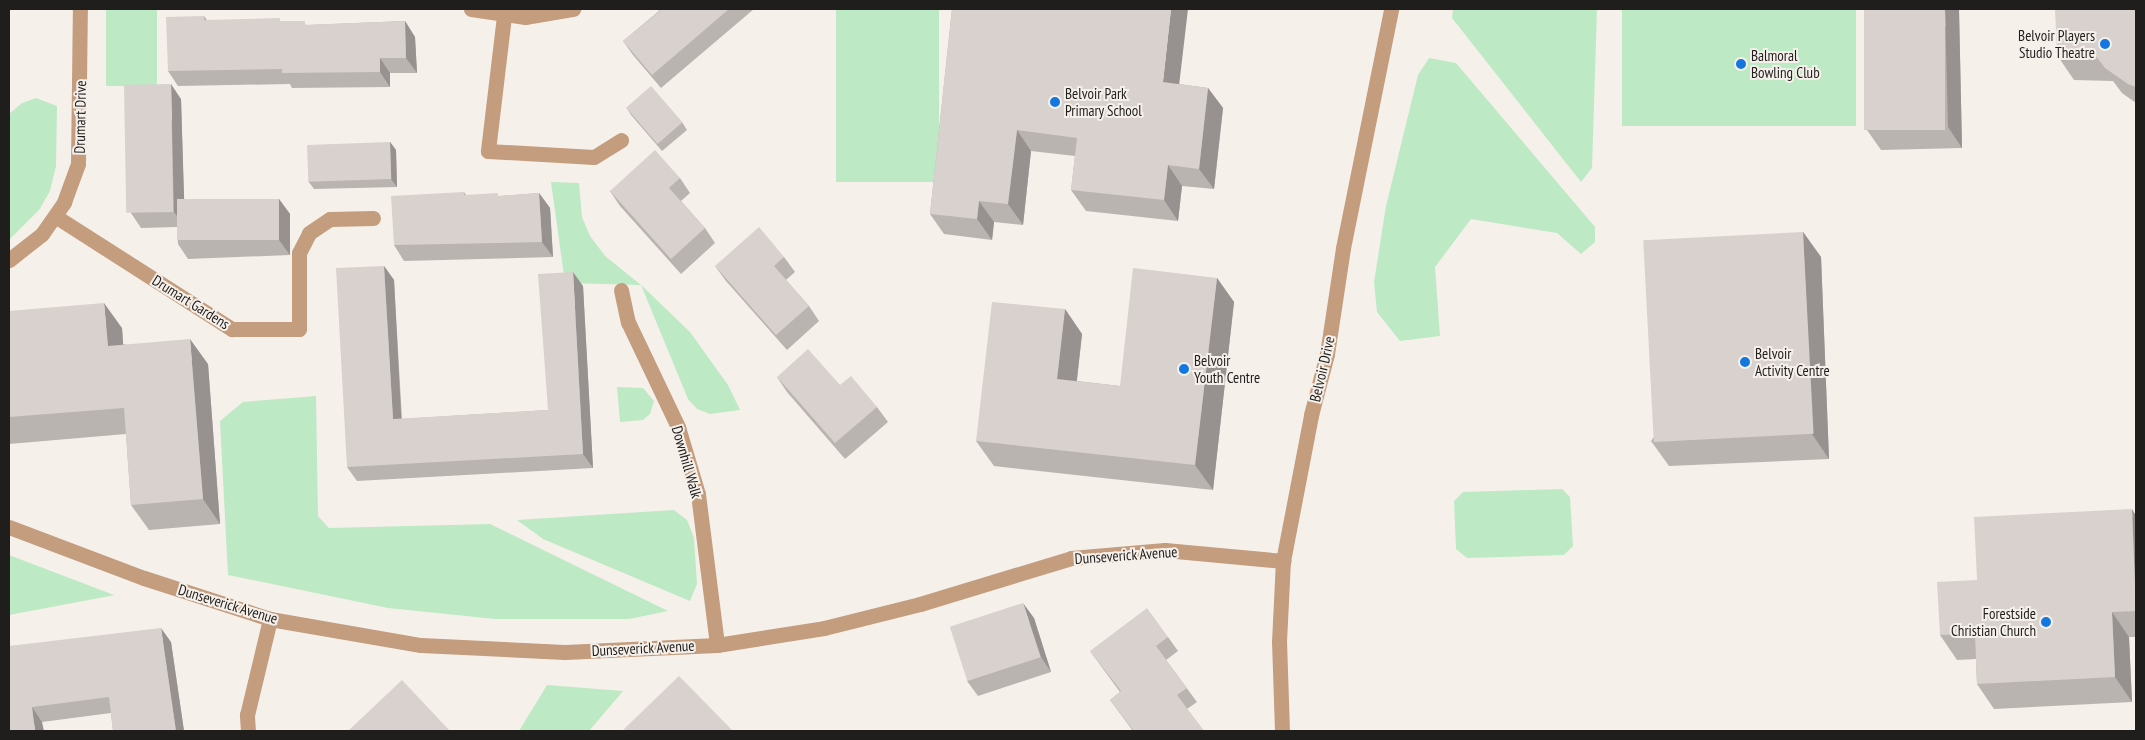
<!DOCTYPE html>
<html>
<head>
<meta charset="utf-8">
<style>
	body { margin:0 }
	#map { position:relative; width:2145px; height:740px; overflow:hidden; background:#f6f0eb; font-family:"PT Sans Narrow",sans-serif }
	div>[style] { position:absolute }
	.green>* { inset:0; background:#bde9c4; transform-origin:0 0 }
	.minor>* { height:15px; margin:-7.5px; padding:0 7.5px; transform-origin:7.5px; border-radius:7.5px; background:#c39d7d }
	.wall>* { inset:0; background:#bab4b1 }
	.shaded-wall>* { inset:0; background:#979290 }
	.building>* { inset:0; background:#d8d1ce; transform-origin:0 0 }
	.dots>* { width:14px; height:14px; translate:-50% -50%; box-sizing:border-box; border:2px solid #f6f0eb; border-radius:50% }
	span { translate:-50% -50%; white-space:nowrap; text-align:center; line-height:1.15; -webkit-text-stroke:4px #f6f0eb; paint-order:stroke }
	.poi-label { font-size:15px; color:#201e1c }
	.right { translate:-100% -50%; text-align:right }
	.left { translate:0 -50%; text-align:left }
	.street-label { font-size:15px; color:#201e1c }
	.frame { position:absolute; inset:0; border:10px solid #201e1c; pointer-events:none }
</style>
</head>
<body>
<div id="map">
	<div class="green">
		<div style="left:106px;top:9px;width:51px;height:77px"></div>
		<div style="left:836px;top:9px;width:103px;height:173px"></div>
		<div style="clip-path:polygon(1453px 9px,1597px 9px,1592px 168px,1581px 182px,1452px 18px)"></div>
		<div style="left:1622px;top:9px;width:234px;height:117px"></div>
		<div style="clip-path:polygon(1429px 58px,1456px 63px,1595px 227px,1595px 242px,1581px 254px,1557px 233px,1471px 219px,1435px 267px,1440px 336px,1400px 341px,1377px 312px,1374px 282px,1386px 206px,1418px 75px)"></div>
		<div style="clip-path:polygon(36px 98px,57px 106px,56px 166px,50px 191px,39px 210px,9px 240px,9px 114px,22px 103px)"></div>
		<div style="clip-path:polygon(551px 182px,579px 183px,582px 217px,590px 236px,605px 256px,641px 285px,690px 332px,728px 385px,740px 410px,710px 414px,697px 409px,688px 399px,641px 285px,565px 283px)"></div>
		<div style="clip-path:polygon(617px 387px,643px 388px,654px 401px,650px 414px,643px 420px,620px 422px)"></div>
		<div style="clip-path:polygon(316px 396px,318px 516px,329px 528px,490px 524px,668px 611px,629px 619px,495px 619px,388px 608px,228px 575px,220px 421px,243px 402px)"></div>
		<div style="clip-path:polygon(1562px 489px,1570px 497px,1573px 546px,1564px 555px,1467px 558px,1456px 549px,1454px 501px,1463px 492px)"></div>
		<div style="clip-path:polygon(674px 510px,687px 520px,694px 538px,697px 584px,690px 601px,543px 539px,517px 520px)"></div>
		<div style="clip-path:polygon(9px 555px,114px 595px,115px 595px,9px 615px)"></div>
		<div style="clip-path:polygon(547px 685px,623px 691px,589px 731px,519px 731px)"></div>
	</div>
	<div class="minor">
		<div style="left:471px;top:9px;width:55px;rotate:8.4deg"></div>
		<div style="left:525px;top:17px;width:49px;rotate:-9.5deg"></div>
		<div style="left:504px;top:16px;width:136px;rotate:96.8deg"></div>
		<div style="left:488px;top:151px;width:106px;rotate:3.2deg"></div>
		<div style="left:594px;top:157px;width:32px;rotate:-32deg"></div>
		<div style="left:55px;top:216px;width:210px;rotate:32.6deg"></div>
		<div style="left:232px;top:329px;width:67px"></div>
		<div style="left:299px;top:329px;width:76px;rotate:-90deg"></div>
		<div style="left:299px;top:253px;width:22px;rotate:-63deg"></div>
		<div style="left:309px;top:233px;width:25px;rotate:-34deg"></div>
		<div style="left:330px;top:219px;width:43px;rotate:-1.3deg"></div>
		<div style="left:9px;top:260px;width:42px;rotate:-38.2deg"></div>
		<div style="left:42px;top:234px;width:39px;rotate:-55deg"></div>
		<div style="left:64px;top:202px;width:40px;rotate:-69.8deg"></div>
		<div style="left:78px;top:164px;width:155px;rotate:-89.3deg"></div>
		<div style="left:621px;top:290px;width:33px;rotate:78deg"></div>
		<div style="left:628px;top:322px;width:116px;rotate:64.5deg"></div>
		<div style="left:678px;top:427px;width:70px;rotate:73.4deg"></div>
		<div style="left:698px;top:494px;width:152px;rotate:82.8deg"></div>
		<div style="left:9px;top:527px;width:144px;rotate:20.7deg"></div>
		<div style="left:144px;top:578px;width:133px;rotate:18deg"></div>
		<div style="left:270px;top:619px;width:153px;rotate:9.8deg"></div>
		<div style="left:421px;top:645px;width:144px;rotate:2.8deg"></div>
		<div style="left:565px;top:652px;width:152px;rotate:-2.6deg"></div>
		<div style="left:717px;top:645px;width:108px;rotate:-9deg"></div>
		<div style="left:824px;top:628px;width:99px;rotate:-14deg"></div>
		<div style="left:920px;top:604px;width:158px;rotate:-16.9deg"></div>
		<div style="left:1071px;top:558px;width:94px;rotate:-4.9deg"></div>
		<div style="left:1165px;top:550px;width:119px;rotate:5.3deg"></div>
		<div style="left:248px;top:731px;width:16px;rotate:-94deg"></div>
		<div style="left:247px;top:715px;width:99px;rotate:-76.5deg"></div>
		<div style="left:1282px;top:731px;width:89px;rotate:-91.9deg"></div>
		<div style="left:1279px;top:642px;width:81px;rotate:-87.2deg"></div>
		<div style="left:1283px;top:561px;width:149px;rotate:-79.1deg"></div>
		<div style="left:1311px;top:415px;width:63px;rotate:-75.3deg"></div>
		<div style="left:1327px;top:354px;width:107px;rotate:-81.4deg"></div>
		<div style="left:1343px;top:248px;width:244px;rotate:-78.6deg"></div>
	</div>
	<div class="wall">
		<div style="clip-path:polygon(658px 9px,754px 9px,661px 88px,633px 55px,623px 41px,659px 11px)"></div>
		<div style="clip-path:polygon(952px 9px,1179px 84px,1208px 88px,1223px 108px,1214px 189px,1182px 186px,1178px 221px,1086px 211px,1071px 190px,1075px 156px,1031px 151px,1023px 225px,994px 222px,992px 240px,944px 234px,930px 214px)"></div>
		<div style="clip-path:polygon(1959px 9px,1962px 148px,1881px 150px,1867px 130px)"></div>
		<div style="clip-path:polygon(2136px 9px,2136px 103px,2122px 93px,2113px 81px,2074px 80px,2057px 55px)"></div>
		<div style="clip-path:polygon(204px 16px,207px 20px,283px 21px,308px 25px,405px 21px,415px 37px,417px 73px,390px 73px,390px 87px,292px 88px,290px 84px,178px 86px,168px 71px)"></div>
		<div style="clip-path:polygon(181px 99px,184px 202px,279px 199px,290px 214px,290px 255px,188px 259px,178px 244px,177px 227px,141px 228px,131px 213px)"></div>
		<div style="clip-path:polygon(626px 107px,682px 122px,687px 130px,662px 151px,631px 115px)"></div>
		<div style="clip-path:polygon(390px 142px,396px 150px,397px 187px,314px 189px,308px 181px)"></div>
		<div style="clip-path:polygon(680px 178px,690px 193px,681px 201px,705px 228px,715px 243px,681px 274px,620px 206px,610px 191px)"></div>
		<div style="clip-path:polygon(464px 192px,466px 195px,500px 196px,539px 193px,550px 208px,553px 257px,404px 261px,394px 245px)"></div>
		<div style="clip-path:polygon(1803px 232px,1821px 257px,1829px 459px,1669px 466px,1651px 441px)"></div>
		<div style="clip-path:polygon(784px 257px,795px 272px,786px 280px,809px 306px,819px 321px,787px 350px,726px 281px,715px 266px)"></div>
		<div style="clip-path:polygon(384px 266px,394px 280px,402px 419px,548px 410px,583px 286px,593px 468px,357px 481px,347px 467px)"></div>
		<div style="clip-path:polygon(1217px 278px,1234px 302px,1213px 490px,994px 466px,976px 441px,1065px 309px,1082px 334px,1077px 381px,1120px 386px)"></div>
		<div style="clip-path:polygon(9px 311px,122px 328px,123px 344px,208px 364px,220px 524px,149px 530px,131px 505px,126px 434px,9px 444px)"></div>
		<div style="clip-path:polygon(777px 377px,840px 385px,877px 407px,888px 422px,845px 459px,787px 392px)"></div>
		<div style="clip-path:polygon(2136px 516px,2136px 637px,2129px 637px,2132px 702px,1994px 709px,1977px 684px,1976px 659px,1957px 660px,1940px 635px,1977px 580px)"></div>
		<div style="clip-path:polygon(1034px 618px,1051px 672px,978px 696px,967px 681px)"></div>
		<div style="clip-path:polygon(1168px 637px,1178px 651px,1166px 660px,1197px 702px,1187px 709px,1204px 731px,1133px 731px,1110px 700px,1120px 692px,1090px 651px)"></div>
		<div style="clip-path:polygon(171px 642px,184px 731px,113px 731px,111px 713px,42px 722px,9px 731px,9px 646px)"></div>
	</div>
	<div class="shaded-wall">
		<div style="clip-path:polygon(1171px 9px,1188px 9px,1177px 103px,1163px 82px)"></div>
		<div style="clip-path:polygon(1945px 9px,1959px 9px,1962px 148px,1948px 127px)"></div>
		<div style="clip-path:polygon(405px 21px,415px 37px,417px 73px,406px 58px)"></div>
		<div style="clip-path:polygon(380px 58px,390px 73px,390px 87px,380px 72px)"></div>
		<div style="clip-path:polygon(171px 84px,181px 99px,185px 227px,174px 212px)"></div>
		<div style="clip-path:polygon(1208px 88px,1223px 108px,1214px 189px,1199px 169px)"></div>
		<div style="clip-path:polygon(1017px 130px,1031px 151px,1023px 225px,1008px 204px)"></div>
		<div style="clip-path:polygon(390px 142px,396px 150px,397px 187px,391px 179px)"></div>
		<div style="clip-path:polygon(1168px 165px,1182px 186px,1178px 221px,1164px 200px)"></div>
		<div style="clip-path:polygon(539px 193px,550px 208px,553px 257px,542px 242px)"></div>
		<div style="clip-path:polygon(279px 199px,290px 214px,290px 255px,279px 240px)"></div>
		<div style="clip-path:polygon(979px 201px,994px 222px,992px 240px,977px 219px)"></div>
		<div style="clip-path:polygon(1803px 232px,1821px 257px,1829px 459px,1812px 434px)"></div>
		<div style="clip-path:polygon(384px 266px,394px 280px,402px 433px,393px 419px)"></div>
		<div style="clip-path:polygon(573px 272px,583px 286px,593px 468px,583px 454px)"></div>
		<div style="clip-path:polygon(1217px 278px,1234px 302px,1213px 490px,1195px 465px)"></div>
		<div style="clip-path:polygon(104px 303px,122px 328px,125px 371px,108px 346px)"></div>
		<div style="clip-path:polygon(1065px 309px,1082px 334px,1074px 404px,1057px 379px)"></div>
		<div style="clip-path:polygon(190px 339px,208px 364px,220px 524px,203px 499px)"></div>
		<div style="clip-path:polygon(2132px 509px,2136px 516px,2136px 608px)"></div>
		<div style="clip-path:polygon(1023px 603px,1034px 618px,1051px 672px,1041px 657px)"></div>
		<div style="clip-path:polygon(2112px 612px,2129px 637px,2132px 702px,2115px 677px)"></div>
		<div style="clip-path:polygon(161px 628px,171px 642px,184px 731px,176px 731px)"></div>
		<div style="clip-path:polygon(32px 707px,42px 722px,44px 731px,35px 731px)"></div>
	</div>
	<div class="building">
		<div style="clip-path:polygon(658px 9px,729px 9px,652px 75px,623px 41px,660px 11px)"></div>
		<div style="clip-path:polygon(952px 9px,1171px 9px,1163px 82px,1208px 88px,1199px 169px,1168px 165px,1164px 200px,1071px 190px,1077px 138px,1017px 130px,1008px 204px,979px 201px,977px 219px,930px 214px)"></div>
		<div style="left:1864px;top:9px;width:81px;height:121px"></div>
		<div style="clip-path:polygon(2055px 9px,2136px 9px,2136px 87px,2128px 84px,2105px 68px,2096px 56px,2057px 55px)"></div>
		<div style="clip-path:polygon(204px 16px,204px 20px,280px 18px,280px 21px,305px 21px,305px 25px,405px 21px,406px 58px,380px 58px,380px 72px,282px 73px,282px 69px,168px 71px,166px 17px)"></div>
		<div style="left:171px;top:84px;width:128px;height:47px;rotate:89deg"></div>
		<div style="left:651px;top:86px;width:48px;height:33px;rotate:49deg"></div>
		<div style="left:390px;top:142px;width:37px;height:83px;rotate:88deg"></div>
		<div style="clip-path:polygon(655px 150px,680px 178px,669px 188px,705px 228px,671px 259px,610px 191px)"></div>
		<div style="clip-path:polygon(464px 192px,464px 195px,498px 193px,498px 196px,539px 193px,542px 242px,394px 245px,391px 196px)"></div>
		<div style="left:279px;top:199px;width:41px;height:102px;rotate:90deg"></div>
		<div style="clip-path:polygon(759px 227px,784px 257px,774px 266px,809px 306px,776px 335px,715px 266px)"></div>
		<div style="left:1803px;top:232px;width:202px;height:160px;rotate:87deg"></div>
		<div style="clip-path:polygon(384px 266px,393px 419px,548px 410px,538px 274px,573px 272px,583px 454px,347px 467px,336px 268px)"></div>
		<div style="clip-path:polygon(1133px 268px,1217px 278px,1195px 465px,976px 441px,992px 302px,1065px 309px,1057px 379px,1120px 386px)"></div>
		<div style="clip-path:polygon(104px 303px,108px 346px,190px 339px,203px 499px,131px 505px,124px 408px,9px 417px,9px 311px)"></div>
		<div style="clip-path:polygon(808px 349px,840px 385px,851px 376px,877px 407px,835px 443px,777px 377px)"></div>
		<div style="clip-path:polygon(2132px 509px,2136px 611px,2112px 612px,2115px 677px,1977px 684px,1975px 634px,1940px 635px,1937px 582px,1977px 580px,1974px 517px)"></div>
		<div style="left:1023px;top:603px;width:57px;height:77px;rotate:72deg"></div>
		<div style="clip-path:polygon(1147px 608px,1168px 637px,1156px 646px,1187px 688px,1177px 695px,1204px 731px,1134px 731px,1110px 700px,1121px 691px,1090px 651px)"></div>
		<div style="clip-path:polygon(161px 628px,176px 731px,113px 731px,109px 697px,32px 707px,35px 731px,9px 731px,9px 646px)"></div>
		<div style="clip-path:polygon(679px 676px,733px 731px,622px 731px)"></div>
		<div style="clip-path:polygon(402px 680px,450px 731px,348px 731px)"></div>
	</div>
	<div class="dots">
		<div style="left:2105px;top:44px;background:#1477df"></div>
		<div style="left:1741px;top:64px;background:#1477df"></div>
		<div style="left:1055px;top:102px;background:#1477df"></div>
		<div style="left:1745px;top:362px;background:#1477df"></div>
		<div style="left:1184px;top:369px;background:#1477df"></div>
		<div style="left:2046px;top:622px;background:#1477df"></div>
	</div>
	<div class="poi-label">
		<span class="right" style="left:2095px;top:44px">Belvoir Players<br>Studio Theatre</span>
		<span class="left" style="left:1751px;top:64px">Balmoral<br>Bowling Club</span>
		<span class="left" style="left:1065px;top:102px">Belvoir Park<br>Primary School</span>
		<span class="left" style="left:1755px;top:362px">Belvoir<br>Activity Centre</span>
		<span class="left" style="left:1194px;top:369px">Belvoir<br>Youth Centre</span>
		<span class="right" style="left:2036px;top:622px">Forestside<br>Christian Church</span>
	</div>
	<div class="street-label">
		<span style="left:80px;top:117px;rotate:-89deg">Drumart Drive</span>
		<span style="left:191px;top:302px;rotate:32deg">Drumart Gardens</span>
		<span style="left:1322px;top:369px;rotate:-77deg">Belvoir Drive</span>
		<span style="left:687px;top:462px;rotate:74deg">Downhill Walk</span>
		<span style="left:1126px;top:555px;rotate:-4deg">Dunseverick Avenue</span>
		<span style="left:228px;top:604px;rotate:17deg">Dunseverick Avenue</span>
		<span style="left:643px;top:648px;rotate:-3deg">Dunseverick Avenue</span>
	</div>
	<div class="frame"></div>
</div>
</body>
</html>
